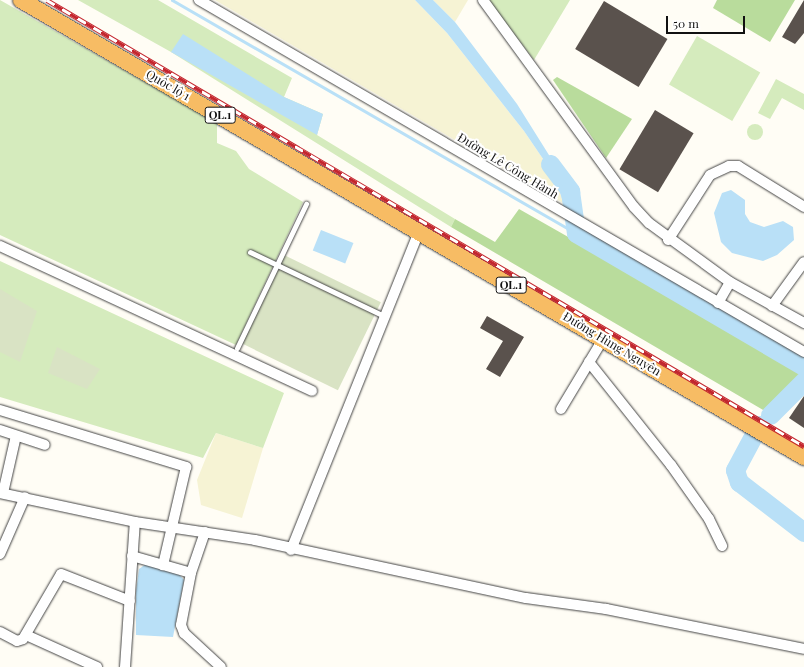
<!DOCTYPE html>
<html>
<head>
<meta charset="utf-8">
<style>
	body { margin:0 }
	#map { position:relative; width:804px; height:667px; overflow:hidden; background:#fffdf5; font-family:"Playfair Display",serif }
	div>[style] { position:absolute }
	.farmland>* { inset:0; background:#f6f3d4 }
	.green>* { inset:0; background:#d5ebbd; transform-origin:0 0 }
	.round { border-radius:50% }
	.forest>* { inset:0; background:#b9dc9c }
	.cemetery>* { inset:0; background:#d9e3c4; transform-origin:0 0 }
	.water>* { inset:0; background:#b9e0f7; transform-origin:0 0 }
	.stream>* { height:3px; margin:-1.5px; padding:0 1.5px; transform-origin:1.5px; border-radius:1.5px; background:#b9e0f7 }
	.river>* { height:19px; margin:-9.5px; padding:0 9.5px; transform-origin:9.5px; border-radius:9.5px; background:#b9e0f7 }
	.building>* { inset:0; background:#5a524d; transform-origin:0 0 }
	.roads { filter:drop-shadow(0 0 1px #444) drop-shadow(0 0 1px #444) }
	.service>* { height:5px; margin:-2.5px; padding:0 2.5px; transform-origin:2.5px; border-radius:2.5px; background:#fff }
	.minor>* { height:10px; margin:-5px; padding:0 5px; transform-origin:5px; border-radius:5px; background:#fff }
	.trunk>* { height:16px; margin:-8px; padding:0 8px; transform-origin:8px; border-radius:8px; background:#f7bc64 }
	.rail>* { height:4.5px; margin-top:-2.25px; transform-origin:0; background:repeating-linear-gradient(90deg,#fff 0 9px,#c4262e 0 18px); box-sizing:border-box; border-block:1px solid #c4262e }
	span { translate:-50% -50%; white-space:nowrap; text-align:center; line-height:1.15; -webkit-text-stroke:4px #fff; paint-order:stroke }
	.shield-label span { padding:1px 3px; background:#fff; border:1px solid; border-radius:3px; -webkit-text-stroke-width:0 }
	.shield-label { font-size:11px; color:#111; font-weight:700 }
	.street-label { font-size:12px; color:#111 }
	.scale { position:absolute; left:666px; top:16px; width:79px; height:18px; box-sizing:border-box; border:2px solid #111; border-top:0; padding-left:5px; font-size:12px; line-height:14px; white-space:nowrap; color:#111; -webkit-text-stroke:3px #fff; paint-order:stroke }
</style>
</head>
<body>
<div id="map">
	<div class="farmland">
		<div style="clip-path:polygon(215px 0,415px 0,447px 33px,524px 131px,556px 178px,563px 203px)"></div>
		<div style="clip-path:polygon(433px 0,468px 0,455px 22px)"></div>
		<div style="clip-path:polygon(216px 433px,263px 448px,242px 518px,201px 505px,197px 480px)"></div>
	</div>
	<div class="green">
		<div style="clip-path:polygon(0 0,217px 123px,217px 143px,236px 151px,249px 169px,303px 202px,236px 345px,0 235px)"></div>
		<div style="clip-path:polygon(78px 0,158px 0,292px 78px,284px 97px,323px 114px,317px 135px,455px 219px,451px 227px,171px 52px)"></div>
		<div style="clip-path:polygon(488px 0,570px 0,534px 60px)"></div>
		<div style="left:697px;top:36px;width:73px;height:56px;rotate:30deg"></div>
		<div style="clip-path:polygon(776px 79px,804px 94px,804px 110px,782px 98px,770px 119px,758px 113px)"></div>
		<div class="round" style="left:747px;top:124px;width:16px;height:16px"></div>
		<div style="clip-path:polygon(0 261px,284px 393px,263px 448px,216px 433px,203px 458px,0 397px)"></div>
	</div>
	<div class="forest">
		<div style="clip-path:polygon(717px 0,795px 0,770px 42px,713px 8px)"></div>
		<div style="clip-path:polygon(557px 77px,632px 119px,606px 158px,553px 80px)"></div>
		<div style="clip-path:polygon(519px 209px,804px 371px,777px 418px,451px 227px,455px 219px,495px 242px)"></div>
	</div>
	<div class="cemetery">
		<div style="left:282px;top:254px;width:110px;height:98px;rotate:26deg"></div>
		<div style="clip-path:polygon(0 289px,37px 311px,20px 362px,0 352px)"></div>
		<div style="clip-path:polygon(57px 347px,100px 369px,87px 389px,48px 373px)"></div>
	</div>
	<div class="water">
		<div style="clip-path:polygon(415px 0,433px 0,455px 22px,517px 104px,564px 179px,570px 208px,563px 203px,556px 178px,524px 131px,447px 33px)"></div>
		<div style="clip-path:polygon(183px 34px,284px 97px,323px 114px,317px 135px,171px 52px)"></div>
		<div style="clip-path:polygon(731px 190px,745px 200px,745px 214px,750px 222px,764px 227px,783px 221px,793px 227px,794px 240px,777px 255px,763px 261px,732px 253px,721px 242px,714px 213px,722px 193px)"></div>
		<div style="left:321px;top:230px;width:35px;height:22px;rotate:22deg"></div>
		<div style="clip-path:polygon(146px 564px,178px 573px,184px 580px,173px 637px,136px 635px,136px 591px,139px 569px)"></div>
	</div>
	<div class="stream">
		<div style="left:172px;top:0;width:466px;rotate:30deg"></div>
	</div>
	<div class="river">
		<div style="left:550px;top:164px;width:34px;rotate:53deg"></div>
		<div style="left:570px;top:191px;width:42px;rotate:81.9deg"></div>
		<div style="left:576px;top:233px;width:264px;rotate:30.3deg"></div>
		<div style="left:770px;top:415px;width:48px;rotate:-45deg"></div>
		<div style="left:759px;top:425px;width:51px;rotate:118.1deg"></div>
		<div style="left:735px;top:470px;width:13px;rotate:72deg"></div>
		<div style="left:739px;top:482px;width:82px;rotate:37.6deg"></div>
	</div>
	<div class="building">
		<div style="clip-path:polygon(804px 0,804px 33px,795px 44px,782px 37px)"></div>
		<div style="left:604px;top:1px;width:74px;height:56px;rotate:31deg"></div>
		<div style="left:655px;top:110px;width:45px;height:69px;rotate:31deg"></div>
		<div style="clip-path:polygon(487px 316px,524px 337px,500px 377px,486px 369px,503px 341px,480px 328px)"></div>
		<div style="clip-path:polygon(804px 396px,804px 428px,789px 418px)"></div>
	</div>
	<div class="roads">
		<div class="service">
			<div style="left:250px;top:252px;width:148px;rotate:25.5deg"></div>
			<div style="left:237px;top:348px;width:160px;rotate:-64.4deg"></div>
		</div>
		<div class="minor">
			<div style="left:199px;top:0;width:700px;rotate:30.19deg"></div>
			<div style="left:483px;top:0;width:256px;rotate:53.9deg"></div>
			<div style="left:634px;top:207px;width:22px;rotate:47deg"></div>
			<div style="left:649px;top:223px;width:100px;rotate:36.1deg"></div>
			<div style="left:730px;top:282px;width:85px;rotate:29deg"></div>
			<div style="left:668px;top:240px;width:77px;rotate:-57.1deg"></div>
			<div style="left:710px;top:175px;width:21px;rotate:-25deg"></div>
			<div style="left:729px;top:166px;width:9px"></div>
			<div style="left:738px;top:166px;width:78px;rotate:31.8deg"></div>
			<div style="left:0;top:246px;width:344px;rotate:24.9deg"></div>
			<div style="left:718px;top:303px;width:24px;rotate:-60deg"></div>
			<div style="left:772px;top:306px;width:54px;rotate:-54deg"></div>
			<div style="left:589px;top:362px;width:132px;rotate:51.5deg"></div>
			<div style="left:671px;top:465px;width:66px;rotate:54.9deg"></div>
			<div style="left:709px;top:519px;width:30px;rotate:64deg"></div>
			<div style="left:561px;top:409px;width:82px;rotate:-59deg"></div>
			<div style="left:0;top:410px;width:195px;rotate:17deg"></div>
			<div style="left:186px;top:467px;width:101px;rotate:103.2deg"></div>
			<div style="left:0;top:430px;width:47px;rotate:18.4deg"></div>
			<div style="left:0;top:493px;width:138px;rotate:12.1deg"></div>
			<div style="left:135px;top:522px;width:121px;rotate:8.5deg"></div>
			<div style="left:255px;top:540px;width:277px;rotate:12.1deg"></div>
			<div style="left:526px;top:598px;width:81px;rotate:7.8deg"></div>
			<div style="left:606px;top:609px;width:202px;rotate:11.4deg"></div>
			<div style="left:3px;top:493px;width:58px;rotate:-77.2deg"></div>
			<div style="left:205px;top:532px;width:43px;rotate:108.9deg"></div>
			<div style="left:191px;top:573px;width:53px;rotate:100.9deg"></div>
			<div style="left:181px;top:625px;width:9px;rotate:69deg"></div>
			<div style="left:184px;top:633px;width:50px;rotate:42.6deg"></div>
			<div style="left:291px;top:550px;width:344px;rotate:-68.1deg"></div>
			<div style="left:0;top:554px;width:62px;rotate:-66.3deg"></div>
			<div style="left:132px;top:556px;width:61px;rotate:16.1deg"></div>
			<div style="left:0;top:632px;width:19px;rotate:28deg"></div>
			<div style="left:17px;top:641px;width:6px;rotate:-18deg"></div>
			<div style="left:23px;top:639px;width:75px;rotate:-59.7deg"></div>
			<div style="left:61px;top:574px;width:74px;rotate:21.4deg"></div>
			<div style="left:26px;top:635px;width:78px;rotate:24.3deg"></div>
			<div style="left:125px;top:667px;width:145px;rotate:-86.1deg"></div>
		</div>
		<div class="trunk">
			<div style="left:21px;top:0;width:907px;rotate:30.27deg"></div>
		</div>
	</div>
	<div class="rail">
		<div style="left:47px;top:0;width:879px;rotate:30.51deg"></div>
	</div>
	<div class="shield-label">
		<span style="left:220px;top:115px">QL.1</span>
		<span style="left:511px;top:285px">QL.1</span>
	</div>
	<div class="street-label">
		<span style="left:168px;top:85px;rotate:30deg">Quốc lộ 1</span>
		<span style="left:508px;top:166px;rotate:31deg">Đường Lê Công Hành</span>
		<span style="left:612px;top:344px;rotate:31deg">Đường Hùng Nguyên</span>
	</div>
	<div class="scale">50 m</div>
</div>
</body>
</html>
